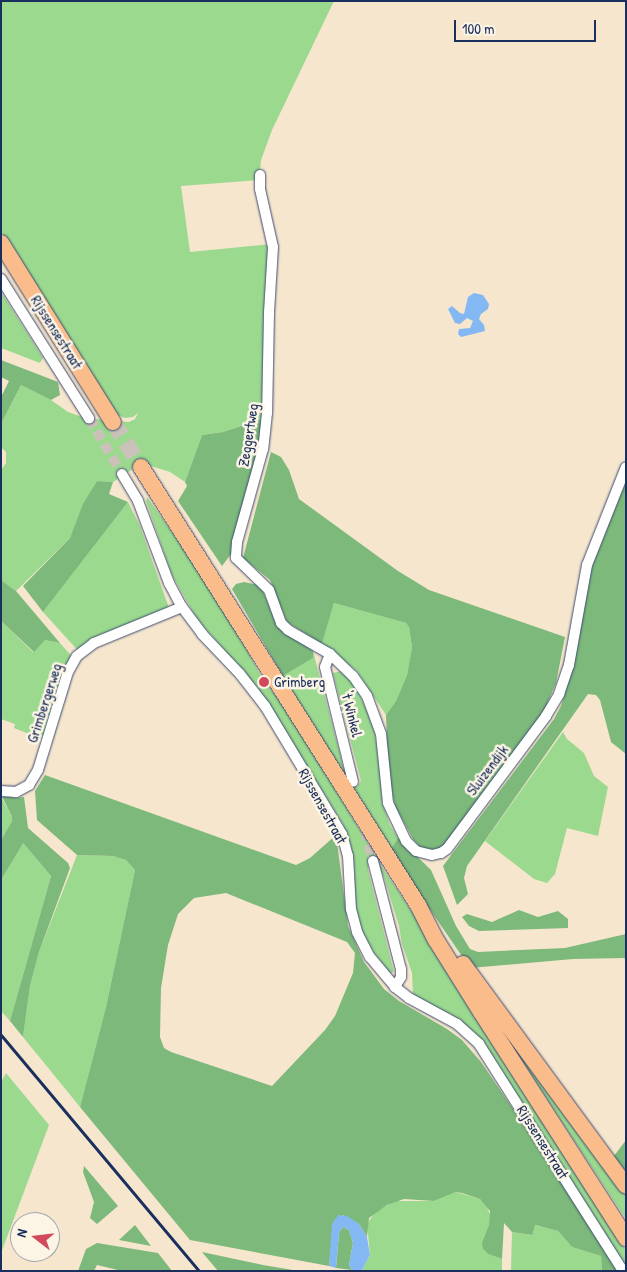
<!DOCTYPE html>
<html>
<head>
<meta charset="utf-8">
<style>
	body { margin:0 }
	#map { position:relative; width:627px; height:1272px; overflow:hidden; background:#f6e6ce; font-family:"Patrick Hand",sans-serif }
	div>[style] { position:absolute }
	.green>* { inset:0; background:#9bd98f }
	.forest>* { inset:0; background:#7cb97a }
	.water>* { inset:0; background:#84b8f2 }
	.minor-tunnel>* { height:10px; margin-top:-5px; transform-origin:0; background:repeating-linear-gradient(90deg,#cac1b8 0 10px,transparent 0 15px) }
	.primary-tunnel>* { height:16px; margin-top:-8px; transform-origin:0; background:repeating-linear-gradient(90deg,#cac1b8 0 16px,transparent 0 24px) }
	.roads { filter:drop-shadow(0 0 1px #3c4a6f) drop-shadow(0 0 1px #3c4a6f) }
	.minor>* { height:10px; margin:-5px; padding:0 5px; transform-origin:5px; border-radius:5px; background:#fff }
	.primary>* { height:16px; margin:-8px; padding:0 8px; transform-origin:8px; border-radius:8px; background:#fabc8b }
	.rail>* { height:3px; margin:-1.5px; padding:0 1.5px; transform-origin:1.5px; border-radius:1.5px; background:#1b2f5e }
	.dots>* { width:14px; height:14px; translate:-50% -50%; box-sizing:border-box; border:2px solid #fcf5e5; border-radius:50% }
	span { translate:-50% -50%; white-space:nowrap; text-align:center; line-height:1.15; -webkit-text-stroke:5px #fcf5e5; paint-order:stroke }
	.street-label { font-size:15px; color:#1b2f5e }
	.poi-label { font-size:15px; color:#1b2f5e }
	.left { translate:0 -50%; text-align:left }
	.frame { position:absolute; inset:0; border:2px solid #1b2f5e; pointer-events:none }
	.north { position:absolute; left:10px; top:1212px; width:50px; height:50px; box-sizing:border-box; background:#fcf5e5; border:1px solid #a2a6af; border-radius:50%; rotate:286deg; font-size:14px; font-weight:700; line-height:20px; text-align:center; color:#1b2f5e }
	.north::after { content:''; display:block; margin:auto; width:18px; height:22px; background:#d1495b; clip-path:polygon(50% 0,100% 100%,50% 72%,0 100%) }
	.scale { position:absolute; left:454px; top:20px; width:142px; height:22px; box-sizing:border-box; border:2px solid #1b2f5e; border-top:0; padding-left:6px; font-size:15px; line-height:18px; white-space:nowrap; color:#1b2f5e; -webkit-text-stroke:4px #fcf5e5; paint-order:stroke }
</style>
</head>
<body>
<div id="map">
	<div class="green">
		<div style="clip-path:polygon(1px 1px,334px 1px,272px 130px,261px 160px,259px 180px,181px 186px,190px 252px,272px 244px,263px 419px,223px 432px,202px 435px,185px 482px,170px 472px,151px 466px,134px 468px,113px 482px,97px 481px,84px 504px,70px 538px,16px 591px,1px 580px,1px 470px,6px 463px,6px 452px,1px 447px,1px 424px,21px 385px,51px 400px,68px 412px,85px 418px,129px 422px,135px 419px,138px 413px,133px 417px,125px 418px,110px 412px,1px 231px)"></div>
		<div style="clip-path:polygon(1px 292px,43px 358px,40px 363px,1px 348px)"></div>
		<div style="clip-path:polygon(147px 497px,196px 566px,234px 626px,264px 682px,257px 687px,197px 619px,172px 575px,146px 501px)"></div>
		<div style="clip-path:polygon(128px 502px,140px 526px,169px 608px,82px 655px,43px 612px)"></div>
		<div style="clip-path:polygon(334px 603px,406px 623px,409px 627px,412px 647px,407px 675px,396px 701px,386px 715px,357px 671px,322px 644px)"></div>
		<div style="clip-path:polygon(1px 621px,33px 652px,45px 640px,60px 643px,76px 661px,52px 743px,14px 728px,15px 724px,1px 719px)"></div>
		<div style="clip-path:polygon(313px 651px,344px 770px,357px 787px,361px 781px,333px 673px,341px 671px,353px 683px,372px 719px,380px 764px,382px 802px,390px 825px,398px 838px,390px 851px,283px 676px,313px 658px)"></div>
		<div style="clip-path:polygon(265px 683px,284px 705px,384px 870px,480px 1014px,626px 1251px,626px 1268px,489px 1052px,413px 996px,412px 973px,402px 944px,399px 926px,384px 877px,374px 859px,368px 856px,368px 870px,394px 972px,390px 973px,375px 954px,362px 932px,355px 910px,354px 863px,350px 844px,343px 824px,258px 688px)"></div>
		<div style="clip-path:polygon(563px 732px,567px 739px,584px 753px,594px 776px,608px 787px,598px 836px,567px 828px,555px 874px,547px 883px,534px 879px,485px 841px)"></div>
		<div style="clip-path:polygon(1px 796px,12px 817px,12px 821px,1px 840px)"></div>
		<div style="clip-path:polygon(22px 842px,51px 876px,10px 1021px,1px 1011px,1px 880px)"></div>
		<div style="clip-path:polygon(77px 855px,113px 856px,126px 860px,135px 870px,106px 1007px,80px 1107px,23px 1037px,30px 986px,39px 952px)"></div>
		<div style="clip-path:polygon(431px 923px,606px 1164px,626px 1194px,626px 1219px)"></div>
		<div style="clip-path:polygon(6px 1073px,49px 1125px,1px 1253px,1px 1082px)"></div>
		<div style="clip-path:polygon(456px 1192px,480px 1199px,486px 1205px,491px 1217px,483px 1249px,488px 1254px,502px 1259px,502px 1271px,358px 1271px,362px 1270px,370px 1255px,367px 1224px,375px 1212px,395px 1201px,434px 1201px)"></div>
		<div style="clip-path:polygon(534px 1225px,558px 1231px,572px 1247px,601px 1256px,602px 1271px,511px 1271px,512px 1232px,531px 1235px)"></div>
	</div>
	<div class="forest">
		<div style="clip-path:polygon(1px 360px,58px 382px,60px 395px,51px 400px,21px 385px,1px 424px,1px 397px,9px 381px,1px 377px)"></div>
		<div style="clip-path:polygon(263px 419px,259px 456px,231px 554px,222px 566px,178px 501px,187px 486px,185px 482px,202px 435px,223px 432px)"></div>
		<div style="clip-path:polygon(271px 452px,281px 457px,289px 470px,299px 499px,398px 571px,429px 590px,565px 637px,556px 683px,545px 709px,447px 845px,437px 851px,422px 849px,413px 839px,395px 806px,388px 772px,386px 715px,396px 701px,407px 675px,412px 647px,409px 627px,406px 623px,334px 603px,322px 644px,287px 622px,270px 580px,243px 558px)"></div>
		<div style="clip-path:polygon(97px 481px,113px 482px,109px 494px,128px 502px,43px 612px,23px 586px,70px 538px,83px 504px)"></div>
		<div style="clip-path:polygon(626px 481px,626px 754px,611px 742px,600px 700px,596px 695px,588px 694px,467px 866px,464px 878px,468px 894px,457px 905px,443px 866px,554px 719px,561px 706px,570px 677px,586px 589px,593px 564px)"></div>
		<div style="clip-path:polygon(1px 580px,16px 591px,60px 643px,45px 640px,34px 652px,1px 621px)"></div>
		<div style="clip-path:polygon(244px 582px,258px 585px,262px 589px,277px 626px,313px 651px,313px 658px,283px 676px,232px 589px,236px 584px)"></div>
		<div style="clip-path:polygon(evenodd,45px 775px,296px 865px,310px 858px,336px 835px,348px 926px,364px 962px,384px 989px,399px 1001px,447px 1029px,462px 1040px,481px 1062px,565px 1186px,617px 1271px,602px 1271px,601px 1256px,572px 1247px,558px 1231px,535px 1225px,532px 1235px,512px 1232px,504px 1223px,502px 1259px,488px 1254px,483px 1249px,482px 1243px,489px 1225px,490px 1211px,480px 1199px,462px 1193px,456px 1192px,434px 1201px,404px 1199px,387px 1205px,369px 1218px,367px 1237px,359px 1224px,343px 1215px,331px 1247px,329px 1266px,190px 1240px,80px 1107px,106px 1007px,135px 870px,126px 860px,113px 856px,77px 855px,37px 820px,35px 791px,45px 775px,226px 893px,347px 942px,355px 953px,353px 973px,335px 1016px,325px 1030px,272px 1086px,171px 1052px,164px 1048px,160px 1037px,161px 988px,168px 945px,178px 914px,194px 898px,226px 893px)"></div>
		<div style="clip-path:polygon(1px 794px,15px 798px,24px 797px,28px 828px,68px 863px,70px 868px,39px 952px,30px 986px,23px 1037px,10px 1021px,51px 876px,23px 843px,1px 880px,1px 840px,12px 821px,12px 817px)"></div>
		<div style="clip-path:polygon(398px 838px,431px 870px,456px 926px,470px 949px,478px 952px,565px 948px,626px 934px,626px 960px,624px 958px,573px 959px,470px 968px,390px 851px)"></div>
		<div style="clip-path:polygon(519px 910px,538px 917px,558px 911px,568px 919px,568px 928px,479px 931px,469px 926px,462px 917px,467px 914px,492px 922px)"></div>
		<div style="clip-path:polygon(626px 1140px,626px 1172px,614px 1156px)"></div>
		<div style="clip-path:polygon(84px 1166px,118px 1206px,97px 1224px,90px 1218px,94px 1202px,83px 1172px)"></div>
		<div style="clip-path:polygon(135px 1225px,151px 1246px,119px 1240px)"></div>
		<div style="clip-path:polygon(343px 1227px,349px 1230px,353px 1243px,349px 1265px,352px 1270px,336px 1268px,339px 1233px)"></div>
		<div style="clip-path:polygon(97px 1243px,158px 1253px,172px 1271px,122px 1271px,97px 1265px,94px 1271px,78px 1271px,86px 1249px)"></div>
		<div style="clip-path:polygon(202px 1252px,263px 1265px,299px 1271px,218px 1271px)"></div>
	</div>
	<div class="water">
		<div style="clip-path:polygon(474px 293px,483px 295px,489px 304px,488px 309px,481px 314px,479px 319px,484px 325px,485px 331px,461px 337px,458px 334px,459px 329px,470px 328px,473px 321px,467px 318px,460px 324px,455px 323px,448px 309px,452px 306px,460px 313px,464px 314px,468px 297px)"></div>
		<div style="clip-path:polygon(338px 1215px,347px 1216px,359px 1224px,367px 1237px,370px 1255px,362px 1270px,352px 1270px,349px 1265px,353px 1243px,349px 1230px,343px 1227px,339px 1233px,336px 1268px,329px 1266px,332px 1224px)"></div>
	</div>
	<div class="minor-tunnel">
		<div style="left:89px;top:418px;width:65px;rotate:59.5deg"></div>
		<div style="left:365px;top:830px;width:32px;rotate:76deg"></div>
	</div>
	<div class="primary-tunnel">
		<div style="left:113px;top:422px;width:53px;rotate:58.1deg"></div>
	</div>
	<div class="roads">
		<div class="minor">
			<div style="left:260px;top:175px;width:14px;rotate:90deg"></div>
			<div style="left:260px;top:189px;width:59px;rotate:77.4deg"></div>
			<div style="left:273px;top:247px;width:66px;rotate:93.5deg"></div>
			<div style="left:269px;top:313px;width:100px;rotate:91.1deg"></div>
			<div style="left:267px;top:413px;width:36px;rotate:96deg"></div>
			<div style="left:263px;top:449px;width:97px;rotate:105.6deg"></div>
			<div style="left:237px;top:542px;width:16px;rotate:94deg"></div>
			<div style="left:236px;top:558px;width:46px;rotate:44.1deg"></div>
			<div style="left:269px;top:590px;width:35px;rotate:70deg"></div>
			<div style="left:281px;top:623px;width:10px;rotate:45deg"></div>
			<div style="left:288px;top:630px;width:48px;rotate:29.7deg"></div>
			<div style="left:330px;top:654px;width:32px;rotate:44deg"></div>
			<div style="left:353px;top:676px;width:24px;rotate:55deg"></div>
			<div style="left:367px;top:696px;width:40px;rotate:69.8deg"></div>
			<div style="left:381px;top:734px;width:69px;rotate:84.2deg"></div>
			<div style="left:388px;top:803px;width:42px;rotate:64.7deg"></div>
			<div style="left:406px;top:841px;width:14px;rotate:45deg"></div>
			<div style="left:416px;top:851px;width:16px;rotate:14deg"></div>
			<div style="left:432px;top:855px;width:9px;rotate:-13deg"></div>
			<div style="left:441px;top:853px;width:7px;rotate:-34deg"></div>
			<div style="left:447px;top:849px;width:166px;rotate:-53.3deg"></div>
			<div style="left:546px;top:716px;width:26px;rotate:-59deg"></div>
			<div style="left:559px;top:694px;width:31px;rotate:-71deg"></div>
			<div style="left:569px;top:665px;width:102px;rotate:-79.8deg"></div>
			<div style="left:587px;top:565px;width:105px;rotate:-68.3deg"></div>
			<div style="left:1px;top:279px;width:165px;rotate:57.7deg"></div>
			<div style="left:122px;top:474px;width:31px;rotate:59deg"></div>
			<div style="left:138px;top:501px;width:88px;rotate:69.3deg"></div>
			<div style="left:169px;top:583px;width:27px;rotate:62deg"></div>
			<div style="left:182px;top:607px;width:34px;rotate:53deg"></div>
			<div style="left:202px;top:634px;width:55px;rotate:46.5deg"></div>
			<div style="left:240px;top:674px;width:41px;rotate:52deg"></div>
			<div style="left:265px;top:706px;width:149px;rotate:59deg"></div>
			<div style="left:342px;top:834px;width:23px;rotate:75deg"></div>
			<div style="left:348px;top:856px;width:53px;rotate:86.8deg"></div>
			<div style="left:351px;top:909px;width:24px;rotate:75deg"></div>
			<div style="left:357px;top:932px;width:28px;rotate:63deg"></div>
			<div style="left:370px;top:957px;width:39px;rotate:50deg"></div>
			<div style="left:395px;top:987px;width:18px;rotate:38deg"></div>
			<div style="left:409px;top:998px;width:55px;rotate:28.4deg"></div>
			<div style="left:457px;top:1024px;width:30px;rotate:42deg"></div>
			<div style="left:479px;top:1044px;width:269px;rotate:57.6deg"></div>
			<div style="left:330px;top:654px;width:14px;rotate:111deg"></div>
			<div style="left:325px;top:667px;width:118px;rotate:76.3deg"></div>
			<div style="left:1px;top:791px;width:15px;rotate:4deg"></div>
			<div style="left:16px;top:792px;width:15px;rotate:-28deg"></div>
			<div style="left:29px;top:785px;width:17px;rotate:-59deg"></div>
			<div style="left:38px;top:770px;width:102px;rotate:-73deg"></div>
			<div style="left:68px;top:672px;width:18px;rotate:-61deg"></div>
			<div style="left:77px;top:656px;width:21px;rotate:-37deg"></div>
			<div style="left:94px;top:643px;width:95px;rotate:-22.2deg"></div>
			<div style="left:373px;top:861px;width:112px;rotate:75.5deg"></div>
			<div style="left:401px;top:969px;width:8px;rotate:90deg"></div>
			<div style="left:401px;top:977px;width:12px;rotate:121deg"></div>
		</div>
		<div class="primary">
			<div style="left:1px;top:243px;width:211px;rotate:58deg"></div>
			<div style="left:141px;top:467px;width:518px;rotate:57.69deg"></div>
			<div style="left:418px;top:905px;width:39px;rotate:63deg"></div>
			<div style="left:436px;top:940px;width:85px;rotate:58deg"></div>
			<div style="left:481px;top:1012px;width:269px;rotate:57.3deg"></div>
			<div style="left:463px;top:964px;width:275px;rotate:53.7deg"></div>
		</div>
	</div>
	<div class="rail">
		<div style="left:1px;top:1035px;width:308px;rotate:50deg"></div>
	</div>
	<div class="dots">
		<div style="left:264px;top:682px;background:#d1495b"></div>
	</div>
	<div class="street-label">
		<span style="left:57px;top:332px;rotate:58deg">Rijssensestraat</span>
		<span style="left:248px;top:435px;rotate:-81deg">Zeggertweg</span>
		<span style="left:44px;top:703px;rotate:-72deg">Grimbergerweg</span>
		<span style="left:352px;top:714px;rotate:76deg">'t Winkel</span>
		<span style="left:487px;top:770px;rotate:-53deg">Sluizendijk</span>
		<span style="left:323px;top:806px;rotate:61deg">Rijssensestraat</span>
		<span style="left:543px;top:1142px;rotate:58deg">Rijssensestraat</span>
	</div>
	<div class="poi-label">
		<span class="left" style="left:274px;top:682px">Grimberg</span>
	</div>
	<div class="frame"></div>
	<div class="north">N</div>
	<div class="scale">100 m</div>
</div>
</body>
</html>
